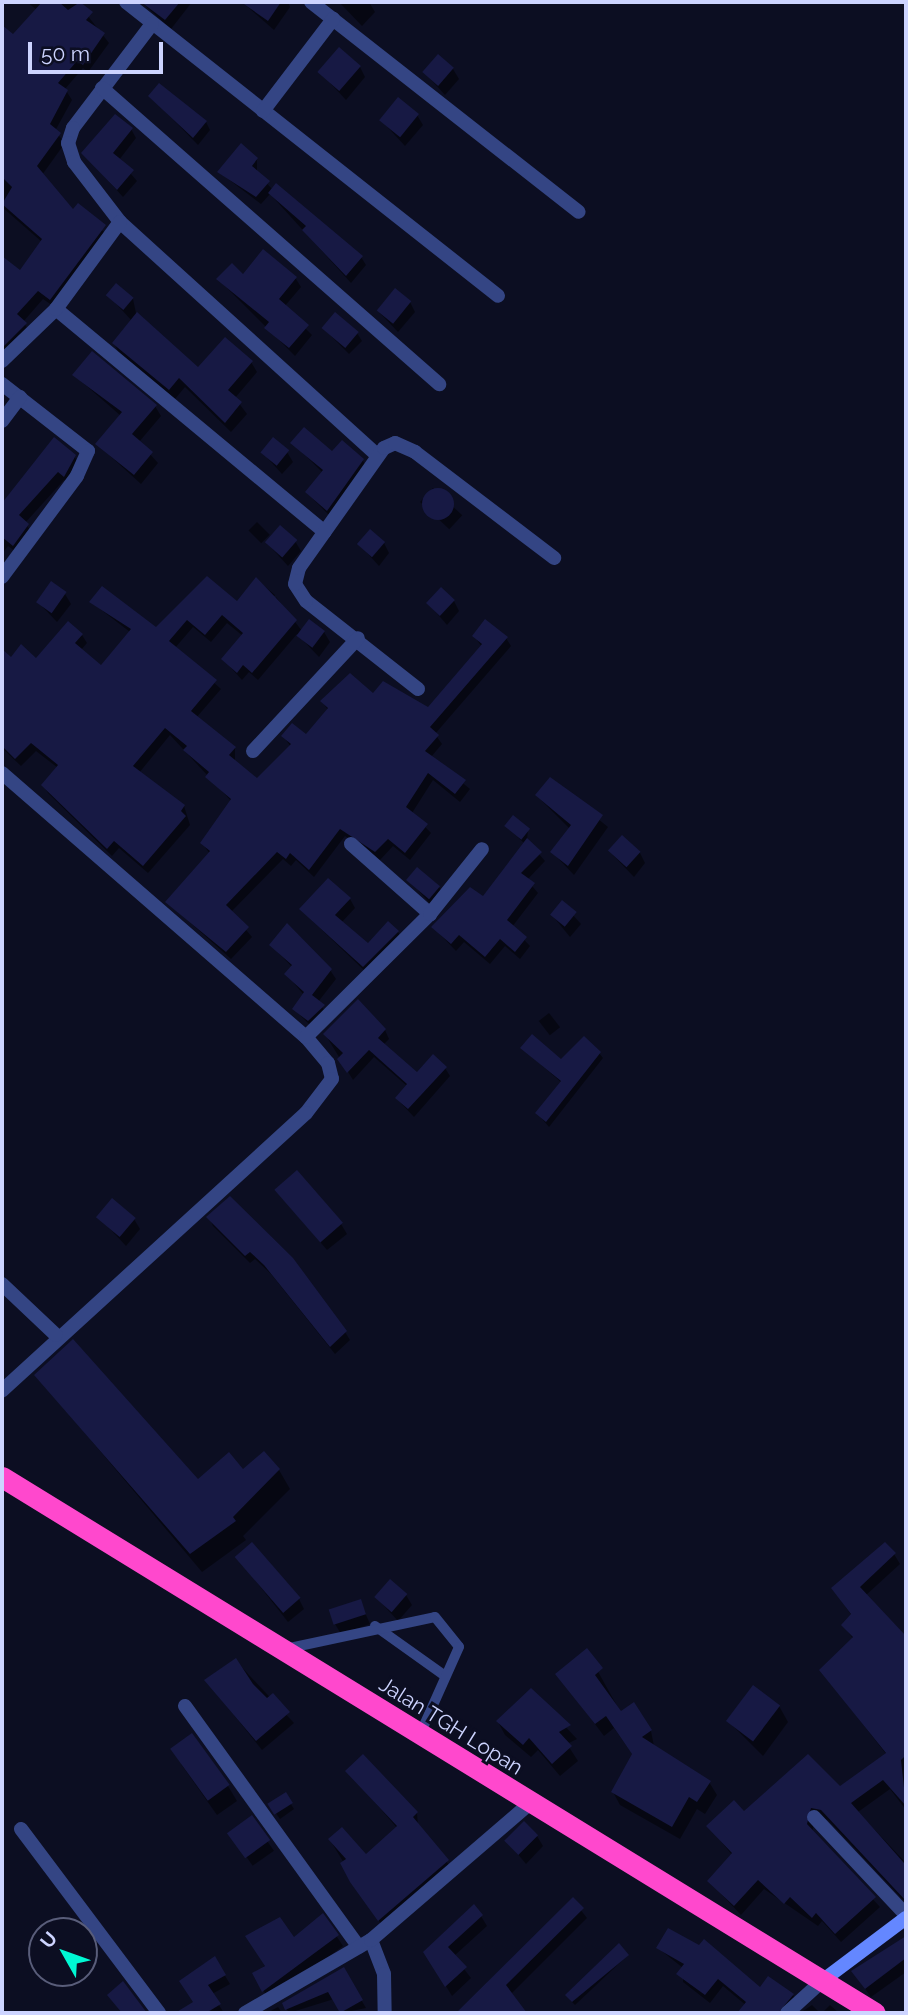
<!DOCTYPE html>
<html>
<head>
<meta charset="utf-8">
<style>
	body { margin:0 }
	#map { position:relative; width:908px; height:2015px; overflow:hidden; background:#0c0e22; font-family:Raleway,sans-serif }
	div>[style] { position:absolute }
	.shadow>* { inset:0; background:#0007; transform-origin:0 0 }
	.building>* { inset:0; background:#171944; transform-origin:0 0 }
	.round { border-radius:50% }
	.lane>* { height:10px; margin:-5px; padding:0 5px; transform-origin:5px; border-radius:5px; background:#344584 }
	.street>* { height:14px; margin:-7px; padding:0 7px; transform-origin:7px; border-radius:7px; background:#344584 }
	.secondary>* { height:14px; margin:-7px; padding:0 7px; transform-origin:7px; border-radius:7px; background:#6487ff }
	.highway>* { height:21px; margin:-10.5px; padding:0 10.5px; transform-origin:10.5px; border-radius:10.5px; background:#ff48cd }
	span { translate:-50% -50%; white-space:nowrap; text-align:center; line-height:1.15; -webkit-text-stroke:6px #0c0e22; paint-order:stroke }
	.street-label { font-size:21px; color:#cdd4ff }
	.frame { position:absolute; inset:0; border:4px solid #cdd4ff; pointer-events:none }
	.north { position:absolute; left:28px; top:1917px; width:70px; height:70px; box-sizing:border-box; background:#0c0e22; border:2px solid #595d7a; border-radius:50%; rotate:310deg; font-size:19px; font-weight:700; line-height:28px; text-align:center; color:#cdd4ff }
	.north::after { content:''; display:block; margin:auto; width:24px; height:32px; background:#00f8d4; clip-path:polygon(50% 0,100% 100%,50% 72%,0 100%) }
	.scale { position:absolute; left:28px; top:42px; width:135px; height:32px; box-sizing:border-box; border:4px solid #cdd4ff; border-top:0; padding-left:9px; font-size:21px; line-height:24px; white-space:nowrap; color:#cdd4ff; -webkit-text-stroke:5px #0c0e22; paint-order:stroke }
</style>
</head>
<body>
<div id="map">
	<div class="shadow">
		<div style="clip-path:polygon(27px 2px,77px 2px,109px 43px,88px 72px,83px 68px,65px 89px,72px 100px,55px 131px,65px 143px,42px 175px,73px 212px,109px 235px,56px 308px,43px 299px,23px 322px,31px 333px,2px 355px,2px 256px,21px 273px,42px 242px,2px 207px,2px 30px,13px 37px,37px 10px)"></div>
		<div style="clip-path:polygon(141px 2px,192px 2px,171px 29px)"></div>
		<div style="clip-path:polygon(242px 2px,288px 2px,290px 7px,274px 30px)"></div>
		<div style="clip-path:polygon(339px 2px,369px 2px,375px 12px,362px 26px)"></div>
		<div style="clip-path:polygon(360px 67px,365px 77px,346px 100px,320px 72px)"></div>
		<div style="clip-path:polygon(453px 69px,459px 79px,445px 95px,425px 73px)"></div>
		<div style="clip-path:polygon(150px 96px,206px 122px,210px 130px,198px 145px)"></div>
		<div style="clip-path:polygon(417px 115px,423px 125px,405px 146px,381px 120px)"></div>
		<div style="clip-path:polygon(131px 129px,136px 138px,119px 160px,137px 181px,123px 197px,83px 153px)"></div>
		<div style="clip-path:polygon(257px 159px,257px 173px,273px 190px,361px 257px,366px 265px,351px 283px,270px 194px,261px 204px,219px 172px)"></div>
		<div style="clip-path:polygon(243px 276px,296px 279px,301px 287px,284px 307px,312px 335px,295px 356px,219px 280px)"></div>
		<div style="clip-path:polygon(108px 295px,133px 299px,136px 313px,198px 369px,251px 362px,257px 372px,235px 398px,247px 414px,231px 432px,185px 387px,175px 399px,119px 353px,114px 343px,132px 321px)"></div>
		<div style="clip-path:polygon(410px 302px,415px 312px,398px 332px,378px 311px)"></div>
		<div style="clip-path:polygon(323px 328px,357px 333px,362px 341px,349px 354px)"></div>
		<div style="clip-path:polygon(74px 375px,155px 406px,161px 416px,139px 442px,158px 463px,141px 484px,98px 445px,121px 416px)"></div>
		<div style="clip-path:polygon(293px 443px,363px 461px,369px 471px,334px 520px,307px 493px,323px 473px)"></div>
		<div style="clip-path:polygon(262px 452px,287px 452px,293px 462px,282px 474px)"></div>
		<div style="clip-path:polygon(74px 456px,80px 466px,70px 485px,64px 480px,25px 523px,33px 534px,19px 554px,8px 546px,2px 554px,2px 503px)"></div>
		<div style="left:433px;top:488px;width:40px;height:19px;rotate:43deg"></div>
		<div style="left:257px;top:522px;width:18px;height:12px;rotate:45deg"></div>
		<div style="clip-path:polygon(295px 541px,301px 551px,288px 566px,267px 543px)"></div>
		<div style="clip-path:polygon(384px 543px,389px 553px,379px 566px,359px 544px)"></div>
		<div style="clip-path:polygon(257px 580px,275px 595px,268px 607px,276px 597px,302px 631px,309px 621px,324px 632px,330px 642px,319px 657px,297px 634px,258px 680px,249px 672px,242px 680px,223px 659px,243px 636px,227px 623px,211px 642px,193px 627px,175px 648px,221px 689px,196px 718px,235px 748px,235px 762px,257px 780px,291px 747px,283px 736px,306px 736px,328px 710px,322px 701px,373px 695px,428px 709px,482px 647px,474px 636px,506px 638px,511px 646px,435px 734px,442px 744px,431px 757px,470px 789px,460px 802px,433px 780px,412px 813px,431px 833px,410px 860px,393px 846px,380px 860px,345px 836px,314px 877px,296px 860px,291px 866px,283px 859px,231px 912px,252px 937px,231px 959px,167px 902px,210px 854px,202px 843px,232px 802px,170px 735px,139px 773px,184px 806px,190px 825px,148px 873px,119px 848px,112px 856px,48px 793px,43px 785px,58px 768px,36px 751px,21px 766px,2px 748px,2px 651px,11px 659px,37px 660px,82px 635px,87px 643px,81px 650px,101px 667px,130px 632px,91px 602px,156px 629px,237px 603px)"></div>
		<div style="clip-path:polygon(65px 594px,71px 604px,57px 622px,38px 602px)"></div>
		<div style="clip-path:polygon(454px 601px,459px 611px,447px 625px,428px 603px)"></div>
		<div style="clip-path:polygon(550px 780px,608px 827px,574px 875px,552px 852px,570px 829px,537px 796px)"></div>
		<div style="clip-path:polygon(506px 826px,528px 830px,527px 840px,545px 861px,527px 880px,538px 893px,512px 927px,530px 946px,520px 959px,505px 946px,490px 964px,464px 942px,456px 951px,433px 927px,483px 898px,525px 844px)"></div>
		<div style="clip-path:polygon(610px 852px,640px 853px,645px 863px,634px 877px)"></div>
		<div style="clip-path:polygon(409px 880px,439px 887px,445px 897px,435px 909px)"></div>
		<div style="clip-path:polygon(350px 899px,355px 908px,341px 923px,368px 946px,398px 932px,403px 941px,369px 975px,301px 910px)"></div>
		<div style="clip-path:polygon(562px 903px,581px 924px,570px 937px,552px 915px)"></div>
		<div style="clip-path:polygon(271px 945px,330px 970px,336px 979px,318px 1002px,328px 1015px,314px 1029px,294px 1009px,304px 995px,286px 974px,292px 967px)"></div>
		<div style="left:549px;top:1013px;width:18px;height:13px;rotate:52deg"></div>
		<div style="clip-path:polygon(385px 1030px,389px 1039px,383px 1045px,417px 1075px,445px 1068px,450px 1076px,414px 1117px,397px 1099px,407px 1086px,374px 1057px,353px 1080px,325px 1034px)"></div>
		<div style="clip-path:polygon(522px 1048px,562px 1061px,599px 1053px,603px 1058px,549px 1127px,537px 1113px,562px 1083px)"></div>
		<div style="clip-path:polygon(275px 1189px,341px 1224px,347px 1234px,327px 1250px)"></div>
		<div style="clip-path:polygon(230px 1198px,345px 1332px,350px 1340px,335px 1354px,271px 1274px,255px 1259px,250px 1263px,213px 1226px,209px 1217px)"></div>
		<div style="clip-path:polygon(99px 1217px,134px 1219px,140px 1229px,126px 1246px)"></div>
		<div style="clip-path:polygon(36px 1375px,198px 1481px,279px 1470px,290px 1489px,243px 1536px,246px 1540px,202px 1572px)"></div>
		<div style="clip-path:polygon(894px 1554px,900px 1564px,865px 1596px,906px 1642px,906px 1810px,890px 1789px,858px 1812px,906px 1863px,906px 1903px,828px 1820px,816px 1817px,812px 1832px,880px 1907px,841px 1942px,822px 1921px,818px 1926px,764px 1889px,741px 1915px,709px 1881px,733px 1856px,709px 1827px,840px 1788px,886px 1754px,821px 1670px,854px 1640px,843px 1625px,852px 1616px,833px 1589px)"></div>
		<div style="clip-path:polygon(236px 1556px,299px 1599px,304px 1609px,288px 1622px)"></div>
		<div style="clip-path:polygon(406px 1595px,412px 1605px,398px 1621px,376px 1597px)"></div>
		<div style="clip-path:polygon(360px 1601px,370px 1624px,341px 1634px,335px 1624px)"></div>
		<div style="clip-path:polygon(586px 1650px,621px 1713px,651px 1731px,654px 1746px,709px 1782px,717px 1795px,705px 1814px,697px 1809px,680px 1839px,620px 1805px,613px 1792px,633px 1755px,614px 1728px,604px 1736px,557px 1674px)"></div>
		<div style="clip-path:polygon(236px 1661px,294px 1723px,262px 1750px,206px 1680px)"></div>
		<div style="clip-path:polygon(531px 1690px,577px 1739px,567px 1744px,578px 1761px,560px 1776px,538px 1750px,531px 1757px,505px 1735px,498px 1722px)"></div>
		<div style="clip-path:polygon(779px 1706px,788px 1722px,763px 1756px,729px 1722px)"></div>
		<div style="clip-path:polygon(181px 1764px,228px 1786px,237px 1801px,217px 1815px)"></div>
		<div style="clip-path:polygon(348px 1771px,417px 1813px,418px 1826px,453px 1870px,384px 1929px,330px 1840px,366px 1857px,397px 1828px)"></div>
		<div style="clip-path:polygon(285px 1795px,294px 1809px,280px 1819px,273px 1809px)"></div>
		<div style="left:251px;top:1818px;width:40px;height:26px;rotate:55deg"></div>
		<div style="clip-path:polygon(537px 1836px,543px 1846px,526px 1864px,507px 1841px)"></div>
		<div style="clip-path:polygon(573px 1900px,587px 1918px,511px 1994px,526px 2013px,458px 2013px)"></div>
		<div style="clip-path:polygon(323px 1916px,343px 1946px,269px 2001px,255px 1974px)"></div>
		<div style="clip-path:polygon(481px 1916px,487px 1926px,454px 1956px,471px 1978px,452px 1996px,425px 1952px)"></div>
		<div style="clip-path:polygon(906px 1938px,906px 1972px,871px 1997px,853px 1972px)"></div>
		<div style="clip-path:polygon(658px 1948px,760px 1989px,793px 1995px,797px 2003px,787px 2013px,738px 2013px,748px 2007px,723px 1986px,710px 2003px,683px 1982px,683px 1968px)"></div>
		<div style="clip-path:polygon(627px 1956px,575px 2005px,570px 2000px)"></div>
		<div style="clip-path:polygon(215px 1959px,230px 1984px,212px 1994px,224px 2013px,179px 2013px,195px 2003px)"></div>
		<div style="clip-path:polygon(343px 1969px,366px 2008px,342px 2013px,334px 1999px,289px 2013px,284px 2004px)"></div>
		<div style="clip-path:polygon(812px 2005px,820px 2013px,800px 2013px)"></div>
		<div style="clip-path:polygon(830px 2005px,839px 2013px,822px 2013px)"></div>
		<div style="clip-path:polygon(278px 2007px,282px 2013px,267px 2013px)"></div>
	</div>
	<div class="building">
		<div style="clip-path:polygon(42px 2px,59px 2px,68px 10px,80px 2px,93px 12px,86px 20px,105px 33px,83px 65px,77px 61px,58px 83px,68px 90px,50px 124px,61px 133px,37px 166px,73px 209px,78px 203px,106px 225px,50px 300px,38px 291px,17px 314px,27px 323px,2px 348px,2px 256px,20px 270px,42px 239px,2px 204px,12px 187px,2px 177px,2px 25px,13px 34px)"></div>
		<div style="clip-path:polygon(141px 2px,180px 2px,165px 20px)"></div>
		<div style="clip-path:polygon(241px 2px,281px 2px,268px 21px)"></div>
		<div style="left:339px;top:47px;width:29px;height:33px;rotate:41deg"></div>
		<div style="left:438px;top:54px;width:21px;height:24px;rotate:41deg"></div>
		<div style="clip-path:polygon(159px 83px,207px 121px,193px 138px,148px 96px)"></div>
		<div style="left:398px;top:97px;width:27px;height:30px;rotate:39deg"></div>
		<div style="clip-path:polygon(115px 114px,133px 128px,113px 153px,134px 170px,117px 190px,81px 153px)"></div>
		<div style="clip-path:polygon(241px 143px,258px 158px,252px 166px,270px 181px,256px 197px,217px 172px)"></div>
		<div style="clip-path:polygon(276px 183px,363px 256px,346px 276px,302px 230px,306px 226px,268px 193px)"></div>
		<div style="clip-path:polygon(263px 249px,297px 277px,279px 299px,309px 325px,289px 348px,264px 328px,269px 322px,216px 279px,232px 263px,243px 274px)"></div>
		<div style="left:116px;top:283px;width:23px;height:16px;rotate:40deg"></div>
		<div style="left:395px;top:288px;width:21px;height:29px;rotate:39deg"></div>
		<div style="clip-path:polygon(137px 312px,198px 367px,225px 337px,253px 361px,228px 390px,242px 402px,225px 423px,179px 378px,169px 390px,112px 343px)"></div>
		<div style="left:335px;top:312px;width:31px;height:21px;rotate:40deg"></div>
		<div style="clip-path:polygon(92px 351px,157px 405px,132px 434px,153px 452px,134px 475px,95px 444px,122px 412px,72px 375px)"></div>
		<div style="clip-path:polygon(304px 427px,332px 451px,342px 440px,364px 459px,327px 511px,305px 492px,323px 470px,290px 443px)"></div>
		<div style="clip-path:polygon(54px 437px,76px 455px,64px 477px,58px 472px,19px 515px,29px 524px,13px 546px,2px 537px,2px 503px)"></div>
		<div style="left:273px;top:437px;width:21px;height:20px;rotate:39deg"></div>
		<div class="round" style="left:422px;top:488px;width:32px;height:32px"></div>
		<div style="left:280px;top:525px;width:23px;height:23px;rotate:41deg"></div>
		<div style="left:370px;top:529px;width:20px;height:20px;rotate:41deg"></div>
		<div style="clip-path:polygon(207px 576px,237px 601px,256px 577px,297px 620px,252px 673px,243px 665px,237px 673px,221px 659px,243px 633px,222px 615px,205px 635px,187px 620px,169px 641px,217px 680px,191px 711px,236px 747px,229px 755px,257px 778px,291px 744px,281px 736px,292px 723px,306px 734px,328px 708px,320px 701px,350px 673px,373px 693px,383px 681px,428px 707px,482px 644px,472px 636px,485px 619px,508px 637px,430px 727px,439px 735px,425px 751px,466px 780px,455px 794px,428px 773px,406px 807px,428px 824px,405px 853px,388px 839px,375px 852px,340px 829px,309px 870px,290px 853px,286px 859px,277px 852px,226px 905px,249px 927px,226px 952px,165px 902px,210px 851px,200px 843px,231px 799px,205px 777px,209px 772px,183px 750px,187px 746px,165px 728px,133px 766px,185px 805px,181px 811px,186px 816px,143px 866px,114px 841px,107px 849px,41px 785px,58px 765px,31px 743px,15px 759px,2px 746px,2px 649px,11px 657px,21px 644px,36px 658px,68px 621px,83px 634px,75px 643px,101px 665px,131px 629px,89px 602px,102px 586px,156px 627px)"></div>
		<div style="left:51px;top:581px;width:19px;height:26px;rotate:35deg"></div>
		<div style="left:441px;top:587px;width:19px;height:22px;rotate:43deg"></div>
		<div style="left:309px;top:619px;width:20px;height:21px;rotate:37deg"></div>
		<div style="clip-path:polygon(550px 777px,603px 815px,568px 866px,550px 852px,571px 825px,535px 795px)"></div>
		<div style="left:513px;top:815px;width:22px;height:14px;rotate:39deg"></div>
		<div style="left:622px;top:835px;width:25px;height:21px;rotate:42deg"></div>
		<div style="clip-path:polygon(527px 838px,542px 852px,521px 873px,535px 883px,507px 920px,527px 937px,515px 952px,500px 939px,485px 957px,459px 935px,451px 944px,431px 927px,470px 887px,483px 896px)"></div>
		<div style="left:417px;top:867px;width:30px;height:17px;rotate:40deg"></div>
		<div style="clip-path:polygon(328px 878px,351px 898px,335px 915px,368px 943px,388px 921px,399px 931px,363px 967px,299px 909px)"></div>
		<div style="left:562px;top:900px;width:19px;height:19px;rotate:39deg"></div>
		<div style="clip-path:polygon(287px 923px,332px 969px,312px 995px,325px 1005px,308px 1021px,292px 1009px,304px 992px,284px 974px,292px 965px,269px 945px)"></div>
		<div style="clip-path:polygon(358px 999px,386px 1029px,378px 1038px,417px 1072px,433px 1054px,447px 1067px,408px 1109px,395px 1098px,407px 1084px,369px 1050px,347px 1073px,337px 1059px,343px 1053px,323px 1034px)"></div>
		<div style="clip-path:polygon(532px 1034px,561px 1059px,584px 1036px,601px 1052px,546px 1122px,535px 1113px,561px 1081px,520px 1048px)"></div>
		<div style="left:297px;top:1170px;width:70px;height:30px;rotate:49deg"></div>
		<div style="clip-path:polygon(230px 1196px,293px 1258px,347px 1331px,330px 1347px,264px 1265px,250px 1252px,245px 1256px,206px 1217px)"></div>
		<div style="left:112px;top:1198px;width:31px;height:25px;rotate:40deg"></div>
		<div style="clip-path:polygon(73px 1339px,198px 1479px,229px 1452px,243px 1469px,264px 1451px,280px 1469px,233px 1517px,236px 1521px,190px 1554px,34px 1375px)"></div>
		<div style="left:252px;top:1542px;width:74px;height:23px;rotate:49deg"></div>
		<div style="clip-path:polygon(885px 1542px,896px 1553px,860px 1587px,906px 1636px,906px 1755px,901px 1760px,906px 1806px,883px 1780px,851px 1803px,904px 1863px,906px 1901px,821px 1810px,811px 1808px,807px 1824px,876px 1897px,835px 1934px,816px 1913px,812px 1918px,790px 1897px,784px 1904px,758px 1880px,734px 1906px,707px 1881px,732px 1853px,706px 1826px,734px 1800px,744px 1811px,808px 1754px,840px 1786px,886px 1753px,819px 1670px,853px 1637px,841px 1625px,851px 1614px,831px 1588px)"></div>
		<div style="left:390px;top:1579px;width:23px;height:24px;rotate:41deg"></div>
		<div style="left:361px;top:1599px;width:16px;height:34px;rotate:72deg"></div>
		<div style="clip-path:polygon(587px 1648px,603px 1668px,595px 1675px,621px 1711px,634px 1702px,652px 1730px,642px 1737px,711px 1781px,697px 1802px,689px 1797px,672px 1827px,611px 1792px,632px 1754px,606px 1716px,595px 1724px,555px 1674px)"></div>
		<div style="clip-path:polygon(236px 1658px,253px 1684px,267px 1698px,273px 1693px,290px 1712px,256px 1741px,204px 1680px)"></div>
		<div style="left:753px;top:1685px;width:34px;height:45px;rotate:37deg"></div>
		<div style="clip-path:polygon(531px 1688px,571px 1725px,559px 1732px,572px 1746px,552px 1764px,529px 1738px,523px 1745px,496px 1721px)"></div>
		<div style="left:192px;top:1733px;width:64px;height:27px;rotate:54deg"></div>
		<div style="clip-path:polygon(363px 1754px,418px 1812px,413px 1817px,449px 1860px,378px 1921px,350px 1882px,340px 1863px,346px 1859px,328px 1839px,342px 1827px,366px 1854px,397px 1826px,345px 1771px)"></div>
		<div style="left:286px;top:1792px;width:13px;height:22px;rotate:58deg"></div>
		<div style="left:252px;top:1815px;width:31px;height:31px;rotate:54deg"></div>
		<div style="left:524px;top:1821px;width:20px;height:28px;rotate:45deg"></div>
		<div style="clip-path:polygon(573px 1897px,584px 1908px,506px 1985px,527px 2013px,456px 2013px)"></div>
		<div style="clip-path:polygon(474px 1904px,483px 1915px,448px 1947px,467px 1967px,445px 1987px,423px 1952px)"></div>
		<div style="clip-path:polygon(323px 1913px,339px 1935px,262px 1992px,252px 1973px,265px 1966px,245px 1936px,280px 1917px,294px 1937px)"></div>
		<div style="clip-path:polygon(668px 1928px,699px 1945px,704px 1939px,760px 1987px,768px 1976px,794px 1994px,778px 2013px,737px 2013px,746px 2002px,718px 1979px,705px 1995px,676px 1974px,684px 1964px,656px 1948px)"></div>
		<div style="clip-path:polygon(906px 1936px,906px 1958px,865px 1989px,851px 1971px)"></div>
		<div style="clip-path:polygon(619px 1943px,629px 1955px,572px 2002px,565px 1995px)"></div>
		<div style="clip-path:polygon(215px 1956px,226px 1975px,208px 1985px,221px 2004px,206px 2013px,175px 2013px,193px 2002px,179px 1981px)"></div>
		<div style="clip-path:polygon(344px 1967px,363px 2000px,340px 2013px,328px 1992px,285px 2010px,282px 2003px)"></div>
		<div style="clip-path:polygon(123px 1981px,147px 2013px,122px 2013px,107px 1995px)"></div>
	</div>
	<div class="lane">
		<div style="left:375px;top:1626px;width:86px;rotate:35.5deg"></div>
		<div style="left:285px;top:1649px;width:153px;rotate:-12deg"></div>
		<div style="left:435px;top:1617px;width:38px;rotate:51deg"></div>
		<div style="left:459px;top:1647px;width:95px;rotate:114.1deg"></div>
	</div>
	<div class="street">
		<div style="left:126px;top:2px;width:474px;rotate:38.3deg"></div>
		<div style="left:311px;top:2px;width:340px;rotate:38.1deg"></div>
		<div style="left:152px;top:24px;width:131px;rotate:127.2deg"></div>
		<div style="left:73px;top:128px;width:16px;rotate:108deg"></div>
		<div style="left:68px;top:143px;width:20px;rotate:72deg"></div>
		<div style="left:74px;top:162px;width:76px;rotate:52.5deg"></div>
		<div style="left:120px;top:222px;width:348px;rotate:42.2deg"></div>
		<div style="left:102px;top:88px;width:449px;rotate:41.3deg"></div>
		<div style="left:263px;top:111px;width:116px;rotate:-52.7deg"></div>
		<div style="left:56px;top:309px;width:349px;rotate:39.7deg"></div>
		<div style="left:2px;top:361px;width:75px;rotate:-43.9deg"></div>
		<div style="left:56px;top:309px;width:108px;rotate:-53.7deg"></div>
		<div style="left:2px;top:384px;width:109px;rotate:37.9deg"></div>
		<div style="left:88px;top:451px;width:27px;rotate:114deg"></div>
		<div style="left:77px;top:476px;width:126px;rotate:126.6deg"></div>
		<div style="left:2px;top:421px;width:30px;rotate:-53deg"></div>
		<div style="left:418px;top:689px;width:142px;rotate:-141.8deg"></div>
		<div style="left:306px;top:601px;width:20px;rotate:-123deg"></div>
		<div style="left:295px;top:584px;width:16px;rotate:-76deg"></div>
		<div style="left:299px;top:568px;width:147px;rotate:-54.7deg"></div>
		<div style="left:384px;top:448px;width:12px;rotate:-24deg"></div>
		<div style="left:395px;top:443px;width:22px;rotate:24deg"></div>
		<div style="left:415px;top:452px;width:175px;rotate:37.3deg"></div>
		<div style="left:253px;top:751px;width:154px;rotate:-47.1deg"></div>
		<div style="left:2px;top:773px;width:403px;rotate:41deg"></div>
		<div style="left:306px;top:1037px;width:34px;rotate:50deg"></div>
		<div style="left:328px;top:1063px;width:16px;rotate:76deg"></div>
		<div style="left:332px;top:1079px;width:43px;rotate:127.4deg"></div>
		<div style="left:306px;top:1113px;width:412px;rotate:137.6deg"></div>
		<div style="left:351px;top:844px;width:106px;rotate:41.5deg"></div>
		<div style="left:306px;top:1037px;width:175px;rotate:-44.8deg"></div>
		<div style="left:430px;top:914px;width:83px;rotate:-51.3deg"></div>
		<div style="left:2px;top:1284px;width:74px;rotate:43.4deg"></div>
		<div style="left:185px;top:1706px;width:297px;rotate:54.2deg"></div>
		<div style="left:814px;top:1817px;width:134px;rotate:46.8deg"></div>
		<div style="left:21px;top:1829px;width:230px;rotate:53.1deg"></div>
		<div style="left:371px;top:1940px;width:36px;rotate:69deg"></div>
		<div style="left:384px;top:1974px;width:39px;rotate:89deg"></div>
		<div style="left:245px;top:2013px;width:146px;rotate:-30.1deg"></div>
		<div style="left:371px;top:1940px;width:208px;rotate:-40.7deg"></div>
		<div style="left:787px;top:2013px;width:47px;rotate:-42.4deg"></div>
	</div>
	<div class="secondary">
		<div style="left:822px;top:1981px;width:105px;rotate:-36.9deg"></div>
	</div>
	<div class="highway">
		<div style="left:2px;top:1477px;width:1024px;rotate:31.55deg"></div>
	</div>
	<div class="street-label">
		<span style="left:451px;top:1726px;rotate:32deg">Jalan TGH Lopan</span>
	</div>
	<div class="frame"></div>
	<div class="north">U</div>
	<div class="scale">50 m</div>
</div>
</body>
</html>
